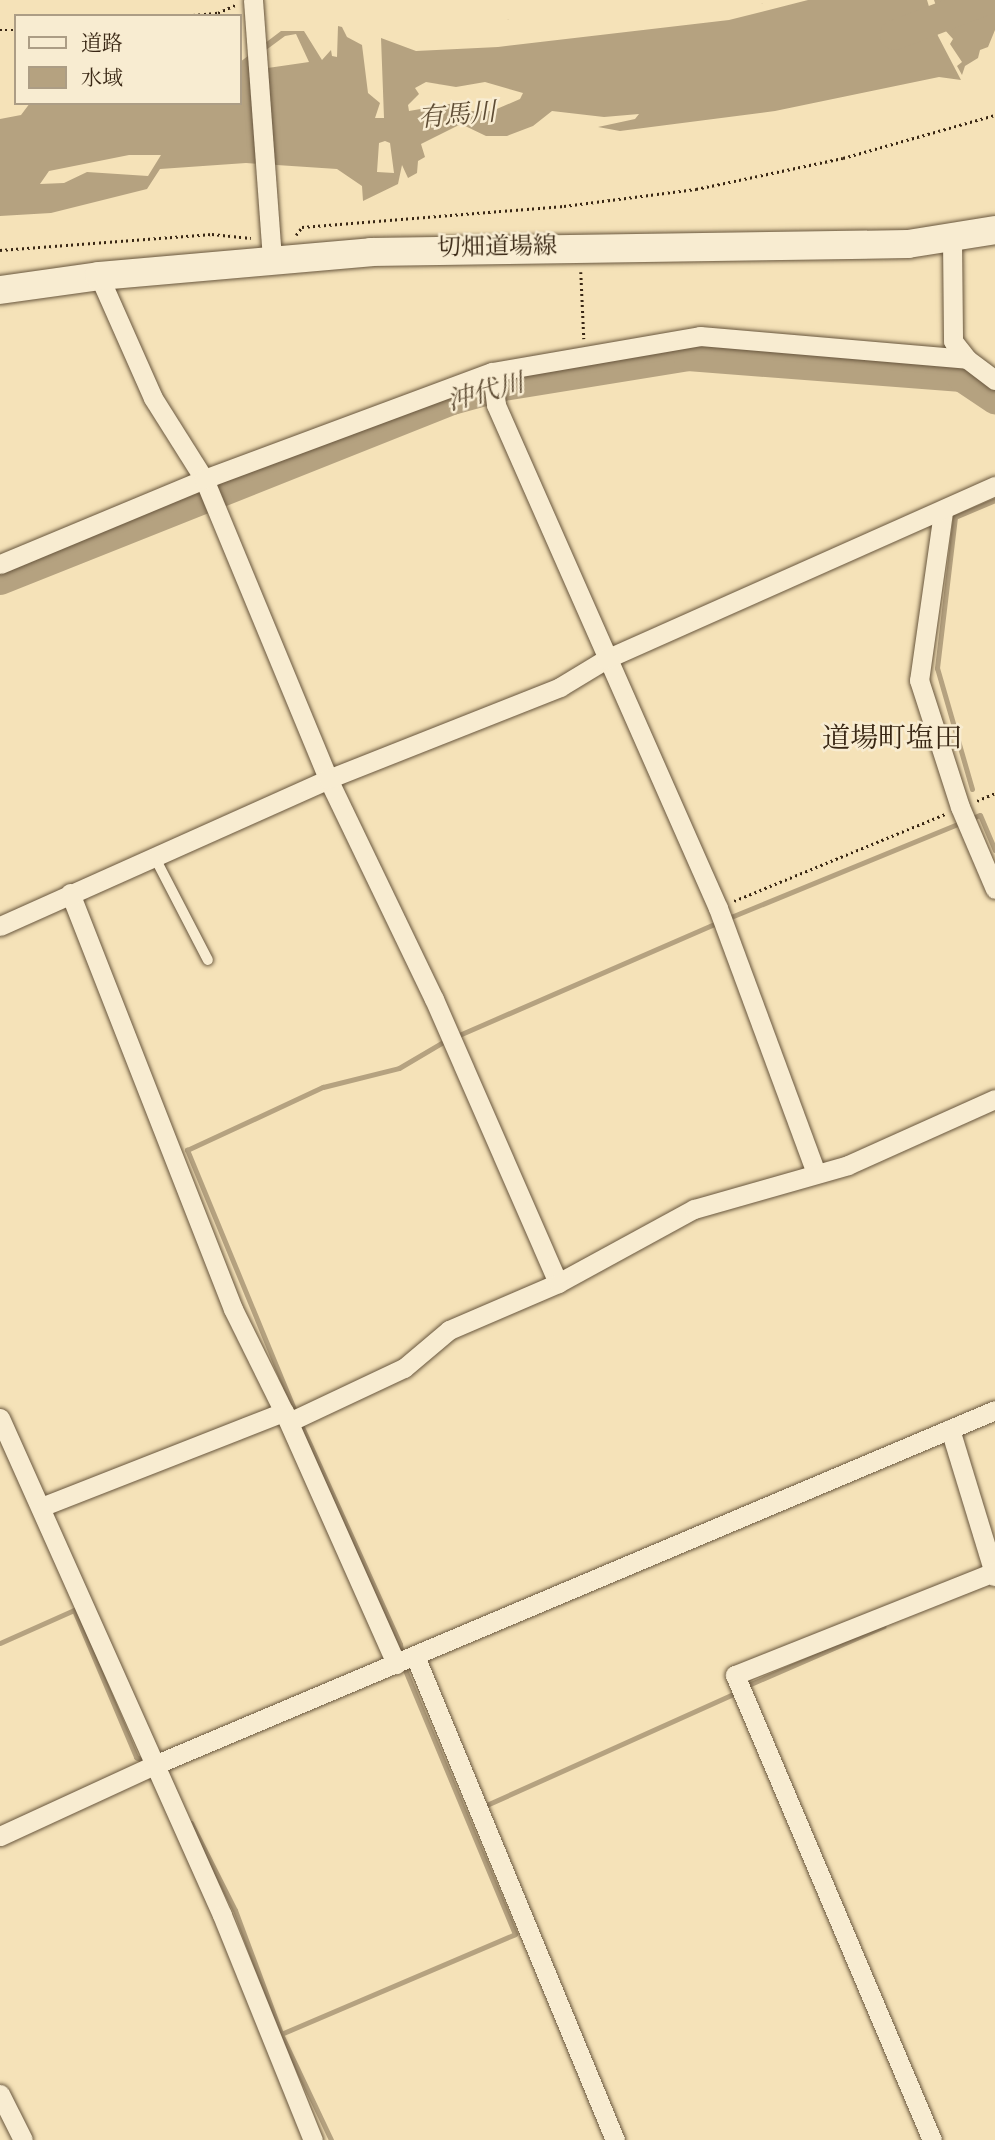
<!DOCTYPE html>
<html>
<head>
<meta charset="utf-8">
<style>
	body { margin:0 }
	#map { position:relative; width:995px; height:2140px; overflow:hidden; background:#f5e2b8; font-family:Vollkorn,"Noto Serif JP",serif }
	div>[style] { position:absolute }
	.water>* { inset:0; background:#b5a280 }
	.stream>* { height:5px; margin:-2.5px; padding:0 2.5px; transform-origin:2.5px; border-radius:2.5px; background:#b5a280 }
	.river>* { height:30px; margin:-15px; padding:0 15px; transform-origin:15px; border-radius:15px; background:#b5a280 }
	.path>* { height:2.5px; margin-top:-1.25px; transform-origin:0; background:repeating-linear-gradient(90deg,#392714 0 2px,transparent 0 5.5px) }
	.roads { filter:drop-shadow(0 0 2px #68563d) drop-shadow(0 0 2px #68563d) }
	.lane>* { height:10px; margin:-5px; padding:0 5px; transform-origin:5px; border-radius:5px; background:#f8ecd1 }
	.street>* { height:19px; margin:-9.5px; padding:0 9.5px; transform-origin:9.5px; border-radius:9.5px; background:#f8ecd1 }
	.secondary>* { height:28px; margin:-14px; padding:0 14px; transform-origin:14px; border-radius:14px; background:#f8ecd1 }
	span { translate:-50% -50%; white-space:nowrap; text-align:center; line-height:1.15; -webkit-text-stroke:5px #f8ecd1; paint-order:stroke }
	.street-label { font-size:24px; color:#392714 }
	.water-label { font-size:26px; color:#5e4c34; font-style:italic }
	.quarter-label { font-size:28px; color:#392714 }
	.legend { position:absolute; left:14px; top:14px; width:228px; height:91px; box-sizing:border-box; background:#f8ecd1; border:2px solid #ac9d85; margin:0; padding:9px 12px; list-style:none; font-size:21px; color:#392714 }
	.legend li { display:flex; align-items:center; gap:14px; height:35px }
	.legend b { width:35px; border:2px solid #ac9d85 }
</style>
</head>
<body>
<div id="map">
	<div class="water">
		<div style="clip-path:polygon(evenodd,808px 0,927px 0,938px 36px,961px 80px,939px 77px,775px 111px,620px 131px,598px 127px,635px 119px,639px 114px,604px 117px,552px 111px,533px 126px,507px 136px,486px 136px,461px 124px,421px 144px,425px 157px,418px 161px,417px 173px,408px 178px,402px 165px,398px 184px,363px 201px,362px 186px,337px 169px,246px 163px,160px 169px,147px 189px,51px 213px,0 216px,0 119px,21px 115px,30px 103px,240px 103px,240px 62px,281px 31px,304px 31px,322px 60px,331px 50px,332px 56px,337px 57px,338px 26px,342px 27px,347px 37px,362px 45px,368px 93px,380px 103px,375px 118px,384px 118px,381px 38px,416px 51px,498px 47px,729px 20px,808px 0,296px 34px,309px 62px,254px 70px,266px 50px,285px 36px,296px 34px,808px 0,426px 82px,456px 87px,485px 82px,523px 93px,520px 99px,492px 111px,461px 111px,458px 105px,449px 104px,409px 111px,408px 105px,419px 94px,415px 88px,426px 82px,808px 0,385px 141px,390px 143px,394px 173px,377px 172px,379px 143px,385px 141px,808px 0,129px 155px,161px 155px,148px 176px,87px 172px,64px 183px,40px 184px,49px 171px,129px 155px)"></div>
		<div style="clip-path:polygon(934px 0,995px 0,995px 30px,988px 47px,980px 50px,978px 58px,965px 66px,962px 75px,957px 66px,962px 62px,950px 44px,953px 39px,944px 29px)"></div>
	</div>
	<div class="stream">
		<div style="left:972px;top:789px;width:126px;rotate:-106.1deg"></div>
		<div style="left:937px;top:668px;width:152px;rotate:-83.2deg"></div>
		<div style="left:955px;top:517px;width:43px;rotate:-23deg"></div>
		<div style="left:980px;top:815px;width:38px;rotate:67deg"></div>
		<div style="left:726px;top:919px;width:274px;rotate:-22.3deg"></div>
		<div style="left:296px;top:1414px;width:286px;rotate:-112.4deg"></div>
		<div style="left:187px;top:1150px;width:150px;rotate:-24.9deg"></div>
		<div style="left:323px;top:1087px;width:78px;rotate:-14deg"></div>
		<div style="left:399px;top:1068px;width:51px;rotate:-30.6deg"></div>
		<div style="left:443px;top:1042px;width:299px;rotate:-23.5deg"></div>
		<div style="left:0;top:1643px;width:81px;rotate:-24deg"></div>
		<div style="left:74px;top:1610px;width:160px;rotate:67.1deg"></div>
		<div style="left:136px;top:1757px;width:13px;rotate:27deg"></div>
		<div style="left:746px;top:1686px;width:150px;rotate:-23.5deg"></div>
		<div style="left:482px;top:1807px;width:281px;rotate:-24.2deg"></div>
		<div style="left:191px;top:1823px;width:97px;rotate:63.2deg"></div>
		<div style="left:235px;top:1910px;width:132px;rotate:69.6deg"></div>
		<div style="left:281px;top:2034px;width:117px;rotate:64.7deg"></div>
		<div style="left:281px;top:2034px;width:254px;rotate:-23.1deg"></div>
		<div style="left:515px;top:1934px;width:286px;rotate:-112.6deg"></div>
		<div style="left:405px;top:1670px;width:26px;rotate:-101deg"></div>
		<div style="left:400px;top:1644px;width:243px;rotate:-114.3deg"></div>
	</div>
	<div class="river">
		<div style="left:895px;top:35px;width:97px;rotate:-21deg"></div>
		<div style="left:0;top:580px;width:487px;rotate:-21.7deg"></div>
		<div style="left:452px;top:400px;width:53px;rotate:-15.4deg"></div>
		<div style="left:503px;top:386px;width:187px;rotate:-9.2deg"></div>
		<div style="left:688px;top:356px;width:275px;rotate:4.4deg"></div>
		<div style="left:962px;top:377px;width:40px;rotate:34deg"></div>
	</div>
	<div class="path">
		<div style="left:182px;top:16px;width:36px;rotate:-5deg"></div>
		<div style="left:218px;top:13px;width:21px;rotate:-25deg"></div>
		<div style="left:0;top:30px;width:16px"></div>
		<div style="left:296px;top:235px;width:10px;rotate:-53deg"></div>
		<div style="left:302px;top:227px;width:263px;rotate:-4.6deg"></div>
		<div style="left:564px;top:206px;width:133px;rotate:-7.3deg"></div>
		<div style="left:696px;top:189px;width:150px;rotate:-11.9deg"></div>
		<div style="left:843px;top:158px;width:158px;rotate:-15.8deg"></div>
		<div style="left:0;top:250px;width:213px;rotate:-4.3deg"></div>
		<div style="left:212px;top:234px;width:39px;rotate:6deg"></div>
		<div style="left:581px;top:272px;width:67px;rotate:87.4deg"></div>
		<div style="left:977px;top:801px;width:20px;rotate:-24deg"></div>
		<div style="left:734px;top:901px;width:228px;rotate:-22.4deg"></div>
	</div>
	<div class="roads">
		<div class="lane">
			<div style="left:154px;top:856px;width:117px;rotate:62.6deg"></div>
		</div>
		<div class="street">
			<div style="left:253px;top:0;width:260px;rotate:85.8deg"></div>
			<div style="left:952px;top:240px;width:101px;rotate:89.4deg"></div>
			<div style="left:953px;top:341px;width:23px;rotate:52deg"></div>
			<div style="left:99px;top:276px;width:133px;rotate:66.1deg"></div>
			<div style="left:153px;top:398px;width:96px;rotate:57.8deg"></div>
			<div style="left:204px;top:479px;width:325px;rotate:67.5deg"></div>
			<div style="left:328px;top:779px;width:244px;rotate:64.3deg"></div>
			<div style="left:434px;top:999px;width:310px;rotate:66.4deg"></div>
			<div style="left:492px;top:372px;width:33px;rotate:83deg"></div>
			<div style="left:496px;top:405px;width:550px;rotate:66.19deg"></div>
			<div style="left:718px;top:908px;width:283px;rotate:69.7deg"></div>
			<div style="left:943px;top:512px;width:170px;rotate:98.1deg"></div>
			<div style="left:919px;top:680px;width:133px;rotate:72.1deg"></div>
			<div style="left:960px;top:807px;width:89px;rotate:66.9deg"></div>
			<div style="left:0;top:564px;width:221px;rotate:-22.6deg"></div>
			<div style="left:204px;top:479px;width:307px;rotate:-20.4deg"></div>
			<div style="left:492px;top:372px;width:211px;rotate:-9.8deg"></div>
			<div style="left:700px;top:336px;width:268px;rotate:4.9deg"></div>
			<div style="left:967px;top:359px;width:35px;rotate:37deg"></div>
			<div style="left:70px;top:893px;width:447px;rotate:68.6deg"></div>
			<div style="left:233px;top:1309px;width:115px;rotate:63.7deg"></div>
			<div style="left:284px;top:1412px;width:276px;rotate:66deg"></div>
			<div style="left:0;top:926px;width:359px;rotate:-24.1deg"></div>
			<div style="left:328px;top:779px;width:250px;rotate:-21.6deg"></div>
			<div style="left:560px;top:687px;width:54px;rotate:-31.3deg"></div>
			<div style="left:606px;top:659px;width:426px;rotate:-24deg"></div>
			<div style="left:0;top:1418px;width:544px;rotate:65.93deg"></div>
			<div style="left:222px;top:1915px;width:243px;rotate:68deg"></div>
			<div style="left:289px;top:1422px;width:127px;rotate:-25.2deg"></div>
			<div style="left:404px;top:1368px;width:59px;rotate:-40.2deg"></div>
			<div style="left:449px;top:1330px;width:119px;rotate:-23.3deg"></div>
			<div style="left:558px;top:1283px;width:155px;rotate:-28.6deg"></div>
			<div style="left:694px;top:1209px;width:160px;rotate:-15.9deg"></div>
			<div style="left:848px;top:1165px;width:161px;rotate:-24.2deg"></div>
			<div style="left:950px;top:1429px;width:154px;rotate:73deg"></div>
			<div style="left:41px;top:1507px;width:261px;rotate:-21.4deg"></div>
			<div style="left:415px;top:1656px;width:524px;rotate:67.55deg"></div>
			<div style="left:0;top:1836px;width:167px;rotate:-24.7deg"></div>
			<div style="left:152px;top:1766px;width:915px;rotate:-22.89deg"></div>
			<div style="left:0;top:2094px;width:51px;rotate:63.4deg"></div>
			<div style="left:932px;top:2140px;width:505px;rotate:-112.96deg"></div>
			<div style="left:735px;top:1675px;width:279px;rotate:-21.7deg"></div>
		</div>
		<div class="secondary">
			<div style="left:0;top:290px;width:100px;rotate:-8deg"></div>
			<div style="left:99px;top:276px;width:273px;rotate:-5deg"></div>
			<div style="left:371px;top:252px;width:537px;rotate:-0.85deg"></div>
			<div style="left:908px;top:244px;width:88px;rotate:-9.1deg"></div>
		</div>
	</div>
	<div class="street-label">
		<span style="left:497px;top:249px;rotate:-1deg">切畑道場線</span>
	</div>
	<div class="water-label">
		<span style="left:457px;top:117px;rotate:-5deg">有馬川</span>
		<span style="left:486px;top:394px;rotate:-15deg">沖代川</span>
	</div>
	<div class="quarter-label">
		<span style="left:892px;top:740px">道場町塩田</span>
	</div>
	<ul class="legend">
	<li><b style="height:9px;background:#f8ecd1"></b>道路</li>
	<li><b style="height:19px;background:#b5a280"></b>水域</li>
	</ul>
</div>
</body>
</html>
